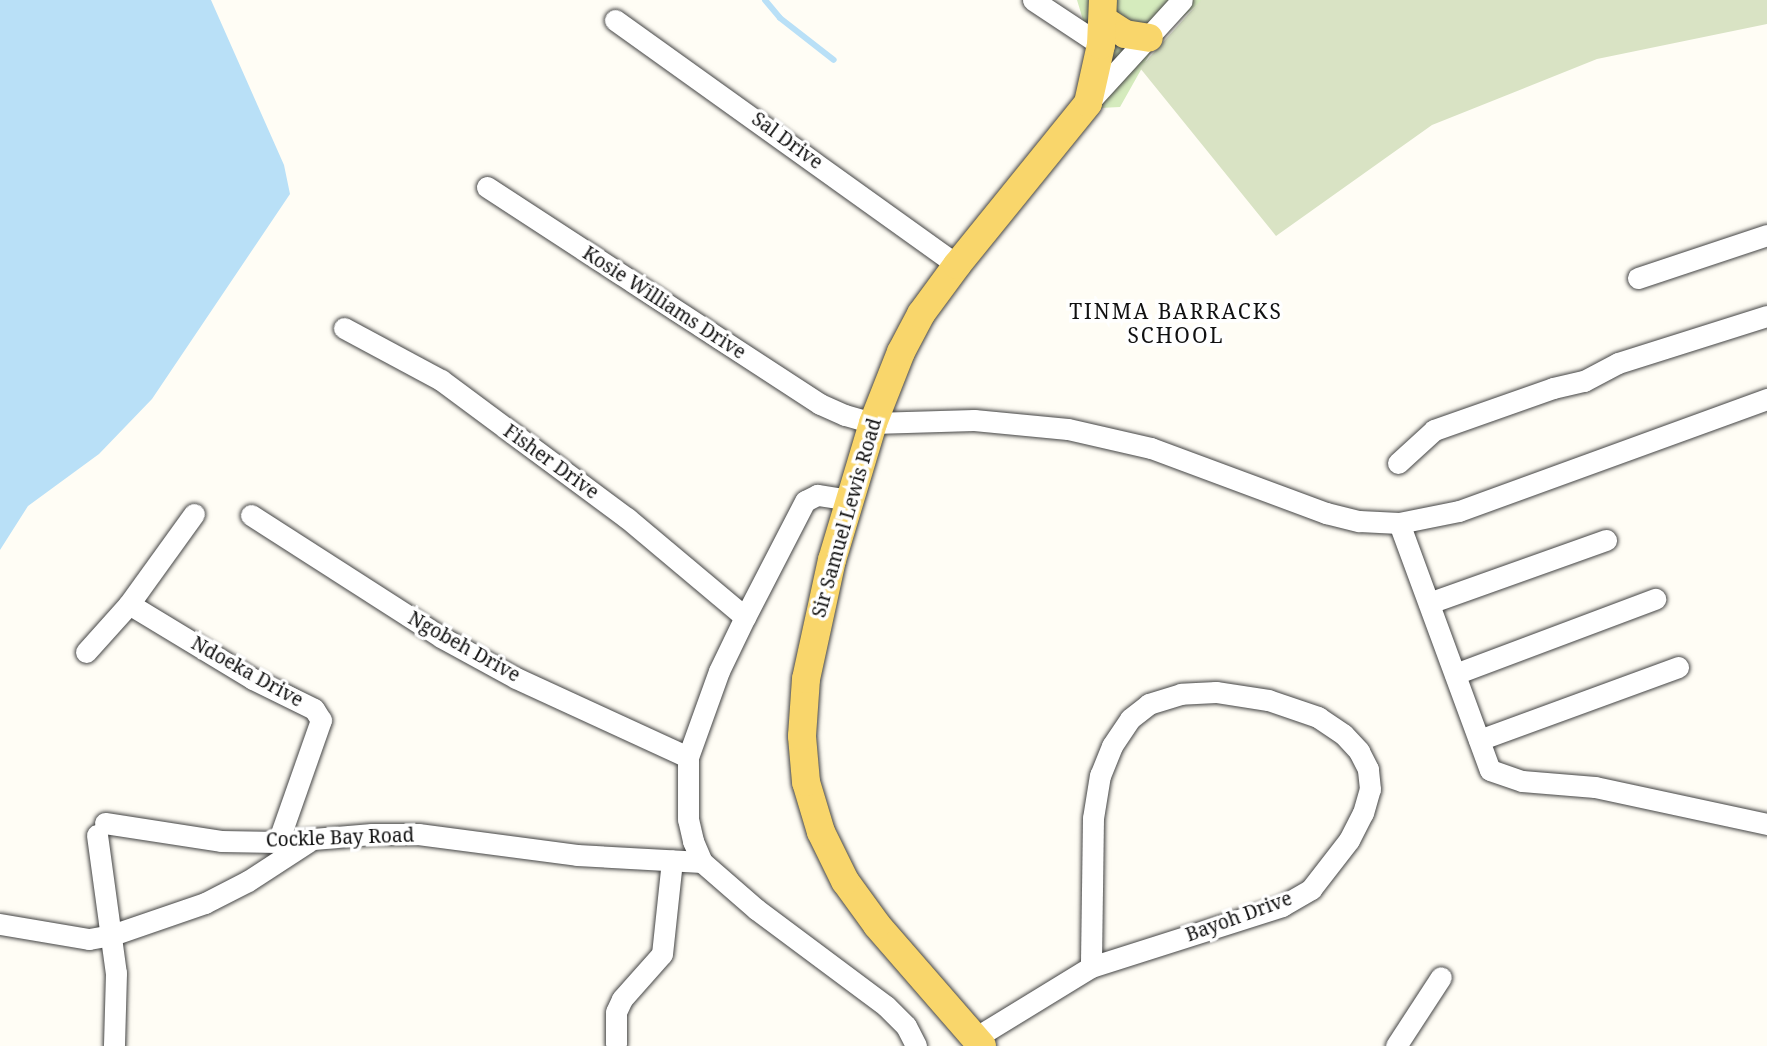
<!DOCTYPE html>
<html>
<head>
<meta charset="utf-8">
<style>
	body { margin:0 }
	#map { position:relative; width:1767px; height:1046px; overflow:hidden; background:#fffdf5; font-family:"Noto Serif",serif }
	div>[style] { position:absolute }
	.green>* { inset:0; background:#d5ebbd }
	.cemetery>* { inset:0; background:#d9e3c4 }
	.water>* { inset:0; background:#b9e0f7 }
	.stream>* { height:6px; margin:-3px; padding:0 3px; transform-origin:3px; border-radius:3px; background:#b9e0f7 }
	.roads { filter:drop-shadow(0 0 2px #444) drop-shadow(0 0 2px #444) }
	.minor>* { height:21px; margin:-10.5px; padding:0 10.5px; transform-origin:10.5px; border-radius:10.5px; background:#fff }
	.major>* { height:28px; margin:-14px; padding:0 14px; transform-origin:14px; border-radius:14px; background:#f9d66b }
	span { translate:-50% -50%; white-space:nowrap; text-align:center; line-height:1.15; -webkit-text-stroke:7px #fff; paint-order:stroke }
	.street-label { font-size:19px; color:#111 }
	.neighbourhood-label { font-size:21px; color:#111; letter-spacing:2px }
</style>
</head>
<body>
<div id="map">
	<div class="green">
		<div style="clip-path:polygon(1077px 0,1203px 0,1160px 36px,1120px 107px,1100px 108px,1087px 33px)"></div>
	</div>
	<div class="cemetery">
		<div style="clip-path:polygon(1201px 0,1767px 0,1767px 24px,1597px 59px,1432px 125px,1276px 236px,1140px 68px)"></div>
	</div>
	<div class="water">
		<div style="clip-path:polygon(0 0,211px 0,284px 165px,290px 194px,152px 399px,99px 454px,28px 506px,0 550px)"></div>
	</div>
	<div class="stream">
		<div style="left:765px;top:0;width:23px;rotate:50deg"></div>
		<div style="left:780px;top:18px;width:68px;rotate:37.9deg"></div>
	</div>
	<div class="roads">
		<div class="minor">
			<div style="left:1033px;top:0;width:82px;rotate:33.5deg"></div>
			<div style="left:615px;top:20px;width:421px;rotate:35.6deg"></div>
			<div style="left:1088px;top:103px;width:139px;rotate:-47.6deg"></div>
			<div style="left:487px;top:187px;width:397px;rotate:33.1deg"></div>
			<div style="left:820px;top:404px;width:27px;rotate:24deg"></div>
			<div style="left:845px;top:415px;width:29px;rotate:16deg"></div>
			<div style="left:873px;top:423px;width:101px;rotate:-1.7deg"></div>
			<div style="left:974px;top:420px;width:94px;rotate:5.5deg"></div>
			<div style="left:1068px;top:429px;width:85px;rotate:12.9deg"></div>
			<div style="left:1151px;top:448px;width:187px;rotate:20.4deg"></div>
			<div style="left:1326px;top:513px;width:34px;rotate:14deg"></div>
			<div style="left:1359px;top:521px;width:40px;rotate:2.9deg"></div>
			<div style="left:1399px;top:523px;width:61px;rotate:-11.3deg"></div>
			<div style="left:1459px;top:511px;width:328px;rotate:-20deg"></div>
			<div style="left:1638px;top:278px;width:136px;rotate:-18.4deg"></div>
			<div style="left:344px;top:328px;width:110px;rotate:28.2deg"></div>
			<div style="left:441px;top:380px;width:232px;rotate:36.6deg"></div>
			<div style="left:627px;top:518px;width:154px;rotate:40deg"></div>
			<div style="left:1398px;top:463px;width:49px;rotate:-42.5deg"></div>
			<div style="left:1434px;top:430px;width:126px;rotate:-19.4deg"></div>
			<div style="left:1553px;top:388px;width:32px;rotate:-13deg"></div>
			<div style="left:1584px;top:381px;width:38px;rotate:-28deg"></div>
			<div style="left:1618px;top:363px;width:156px;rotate:-17.5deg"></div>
			<div style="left:850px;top:500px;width:33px;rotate:-171deg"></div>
			<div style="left:817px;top:495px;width:13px;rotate:153deg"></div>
			<div style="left:805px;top:501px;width:131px;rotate:117.3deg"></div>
			<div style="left:745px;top:617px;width:60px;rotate:115.7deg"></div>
			<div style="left:719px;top:671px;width:91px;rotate:109.8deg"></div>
			<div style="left:688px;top:757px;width:62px;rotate:90deg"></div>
			<div style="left:688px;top:819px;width:23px;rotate:77deg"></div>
			<div style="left:693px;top:841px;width:23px;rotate:67deg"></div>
			<div style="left:702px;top:862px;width:72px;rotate:41deg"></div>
			<div style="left:756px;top:909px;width:162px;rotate:36.7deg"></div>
			<div style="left:886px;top:1006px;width:28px;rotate:45deg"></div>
			<div style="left:906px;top:1026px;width:22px;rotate:63deg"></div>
			<div style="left:251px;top:515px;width:226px;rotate:32.7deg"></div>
			<div style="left:441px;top:637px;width:85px;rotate:28.7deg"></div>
			<div style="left:516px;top:678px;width:189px;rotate:24.7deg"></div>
			<div style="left:1399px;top:523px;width:263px;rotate:69.8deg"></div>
			<div style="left:1490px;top:770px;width:34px;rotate:19deg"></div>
			<div style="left:1522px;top:781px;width:73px;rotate:4.7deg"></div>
			<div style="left:1595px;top:787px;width:176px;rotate:12.1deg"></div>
			<div style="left:1429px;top:603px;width:188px;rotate:-19.6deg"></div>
			<div style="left:129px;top:604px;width:145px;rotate:31.2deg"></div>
			<div style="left:253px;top:679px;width:68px;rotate:26.2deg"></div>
			<div style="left:314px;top:709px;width:13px;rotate:58deg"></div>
			<div style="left:321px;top:720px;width:129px;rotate:109.4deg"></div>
			<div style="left:86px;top:652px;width:64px;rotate:-48.1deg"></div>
			<div style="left:129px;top:604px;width:111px;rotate:-54.2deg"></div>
			<div style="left:1455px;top:674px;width:214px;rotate:-20.6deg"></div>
			<div style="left:1479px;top:740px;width:212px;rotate:-20.1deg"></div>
			<div style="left:105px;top:823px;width:117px;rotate:8.8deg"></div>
			<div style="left:221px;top:841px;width:57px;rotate:1deg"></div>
			<div style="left:278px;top:842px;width:94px;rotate:-4.9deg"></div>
			<div style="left:372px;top:834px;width:46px"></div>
			<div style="left:418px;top:834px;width:160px;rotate:7.5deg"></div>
			<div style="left:577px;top:855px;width:125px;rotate:3.2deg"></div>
			<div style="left:97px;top:835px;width:139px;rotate:82.2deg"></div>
			<div style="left:116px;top:973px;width:73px;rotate:91.6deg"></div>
			<div style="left:0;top:924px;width:90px;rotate:9.6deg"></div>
			<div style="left:89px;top:939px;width:23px;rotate:-10deg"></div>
			<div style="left:112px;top:935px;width:98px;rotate:-19deg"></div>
			<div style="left:205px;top:903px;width:48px;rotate:-27.1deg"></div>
			<div style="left:248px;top:881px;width:72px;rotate:-33deg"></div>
			<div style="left:975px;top:1038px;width:136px;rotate:-31.5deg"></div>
			<div style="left:1091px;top:967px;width:201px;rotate:-17.7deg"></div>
			<div style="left:1282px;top:906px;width:34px;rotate:-30deg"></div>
			<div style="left:1311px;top:889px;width:62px;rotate:-52.2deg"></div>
			<div style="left:1349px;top:840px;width:30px;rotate:-63deg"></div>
			<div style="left:1363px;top:813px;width:25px;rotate:-74deg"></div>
			<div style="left:1370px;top:789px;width:20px;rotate:-96deg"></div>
			<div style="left:1368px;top:769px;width:20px;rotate:-117deg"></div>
			<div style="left:1359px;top:751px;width:23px;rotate:-133deg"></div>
			<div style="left:1343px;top:734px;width:30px;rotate:-146deg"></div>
			<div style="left:1318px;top:717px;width:53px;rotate:-161.2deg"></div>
			<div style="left:1268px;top:700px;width:53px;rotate:-171.3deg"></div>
			<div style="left:1216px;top:692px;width:35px;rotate:177deg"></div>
			<div style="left:1181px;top:694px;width:34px;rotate:163deg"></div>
			<div style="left:1149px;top:704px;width:24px;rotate:142deg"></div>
			<div style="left:1130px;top:719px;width:32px;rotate:124deg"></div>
			<div style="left:1112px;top:746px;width:31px;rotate:112deg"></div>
			<div style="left:1100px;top:775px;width:44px;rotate:99.2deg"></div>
			<div style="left:1093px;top:818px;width:149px;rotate:90.8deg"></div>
			<div style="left:616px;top:1044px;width:32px;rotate:-90deg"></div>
			<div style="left:616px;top:1012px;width:14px;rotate:-65deg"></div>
			<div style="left:622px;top:999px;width:60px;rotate:-48.4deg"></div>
			<div style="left:662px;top:954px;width:94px;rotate:-83.9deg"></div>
			<div style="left:1396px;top:1046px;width:82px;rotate:-56.9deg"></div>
		</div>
		<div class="major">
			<div style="left:1105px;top:21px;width:24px;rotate:33deg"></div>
			<div style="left:1125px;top:34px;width:24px;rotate:9deg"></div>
			<div style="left:982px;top:1046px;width:160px;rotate:-131deg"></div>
			<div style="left:877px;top:925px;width:54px;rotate:-126deg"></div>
			<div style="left:845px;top:881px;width:55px;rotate:-116.1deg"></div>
			<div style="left:821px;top:832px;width:52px;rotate:-106.7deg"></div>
			<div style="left:806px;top:782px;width:46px;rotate:-95deg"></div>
			<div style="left:802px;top:736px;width:57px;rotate:-86deg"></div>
			<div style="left:806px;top:679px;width:122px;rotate:-77.7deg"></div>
			<div style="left:832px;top:560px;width:143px;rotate:-73.3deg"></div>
			<div style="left:873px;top:423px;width:76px;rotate:-68.5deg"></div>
			<div style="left:901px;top:352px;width:43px;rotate:-62.2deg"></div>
			<div style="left:921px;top:314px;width:61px;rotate:-53.7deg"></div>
			<div style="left:957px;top:265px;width:208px;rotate:-51deg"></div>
			<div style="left:1088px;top:103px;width:59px;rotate:-77.4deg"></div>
			<div style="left:1101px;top:45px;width:45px;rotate:-87.5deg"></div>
		</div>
	</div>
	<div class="street-label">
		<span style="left:787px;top:141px;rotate:36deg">Sal Drive</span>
		<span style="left:664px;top:303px;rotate:33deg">Kosie Williams Drive</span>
		<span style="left:551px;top:462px;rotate:36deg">Fisher Drive</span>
		<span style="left:847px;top:518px;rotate:-74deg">Sir Samuel Lewis Road</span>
		<span style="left:464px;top:647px;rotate:29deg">Ngobeh Drive</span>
		<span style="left:247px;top:672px;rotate:29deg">Ndoeka Drive</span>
		<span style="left:340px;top:838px;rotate:-2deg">Cockle Bay Road</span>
		<span style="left:1239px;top:917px;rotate:-20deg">Bayoh Drive</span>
	</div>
	<div class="neighbourhood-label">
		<span style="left:1176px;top:323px">TINMA BARRACKS<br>SCHOOL</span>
	</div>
</div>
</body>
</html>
